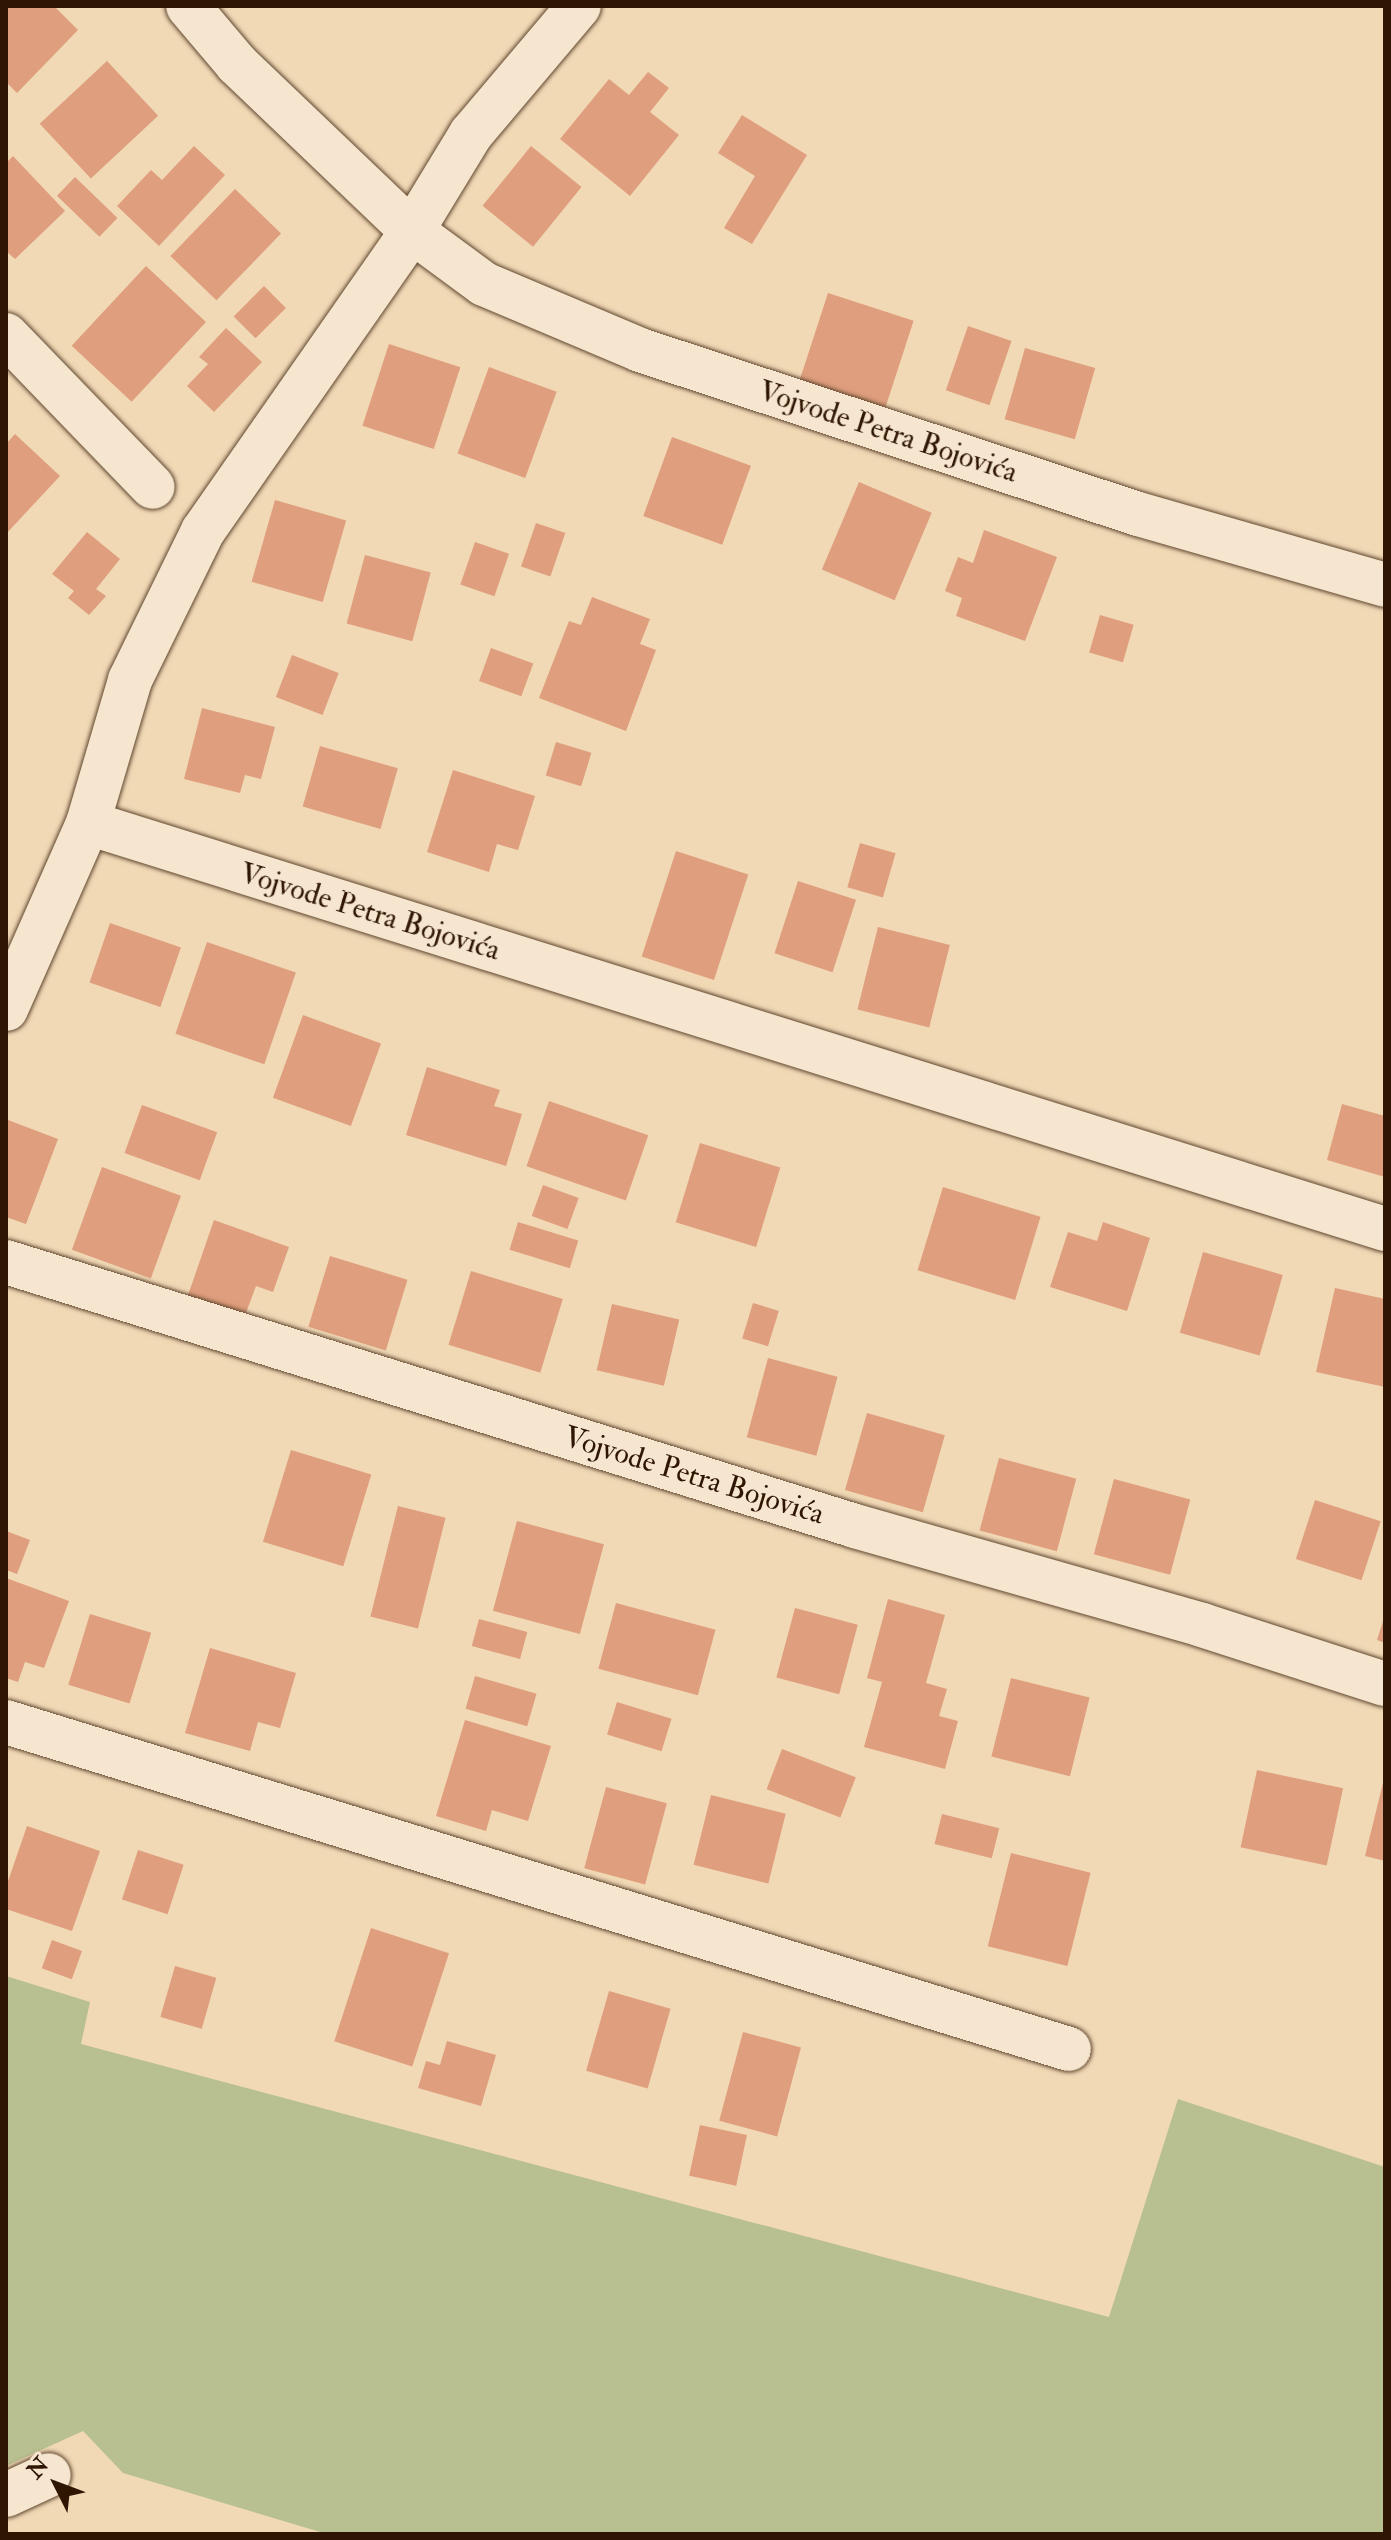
<!DOCTYPE html>
<html>
<head>
<meta charset="utf-8">
<style>
	body { margin:0 }
	#map { position:relative; width:1391px; height:2540px; overflow:hidden; background:#f1d9b6; font-family:"IM FELL Double Pica",serif }
	div>[style] { position:absolute }
	.green>* { inset:0; background:#b8c090 }
	.building>* { inset:0; background:#df9e7d; transform-origin:0 0 }
	.roads { filter:drop-shadow(0 0 2px #60472f) drop-shadow(0 0 2px #60472f) }
	.minor>* { height:44px; margin:-22px; padding:0 22px; transform-origin:22px; border-radius:22px; background:#f6e6d0 }
	span { translate:-50% -50%; white-space:nowrap; text-align:center; line-height:1.15; -webkit-text-stroke:6px #f6e6d0; paint-order:stroke }
	.street-label { font-size:30px; color:#2f1602 }
	.frame { position:absolute; inset:0; border:8px solid #2f1602; pointer-events:none }
	.north { position:absolute; left:16px; top:2444px; width:80px; height:80px; -webkit-text-stroke:6px #f6e6d0; paint-order:stroke; rotate:312deg; font-size:22px; font-weight:700; line-height:32px; text-align:center; color:#2f1602 }
	.north::after { content:''; display:block; margin:auto; width:28px; height:36px; background:#2f1602; clip-path:polygon(50% 0,100% 100%,50% 72%,0 100%) }
</style>
</head>
<body>
<div id="map">
	<div class="green">
		<div style="clip-path:polygon(6px 1976px,90px 2002px,81px 2044px,1109px 2317px,1178px 2099px,1385px 2167px,1385px 2534px,327px 2534px,123px 2473px,83px 2431px,6px 2466px)"></div>
	</div>
	<div class="building">
		<div style="clip-path:polygon(6px 6px,54px 6px,78px 30px,17px 93px,6px 82px)"></div>
		<div style="left:107px;top:61px;width:75px;height:92px;rotate:47deg"></div>
		<div style="clip-path:polygon(648px 72px,669px 88px,650px 112px,679px 135px,630px 196px,560px 139px,609px 79px,629px 95px)"></div>
		<div style="clip-path:polygon(742px 115px,807px 155px,752px 244px,724px 228px,755px 176px,718px 153px)"></div>
		<div style="clip-path:polygon(194px 146px,225px 175px,159px 246px,117px 206px,151px 170px,162px 180px)"></div>
		<div style="left:531px;top:146px;width:65px;height:77px;rotate:39deg"></div>
		<div style="clip-path:polygon(13px 156px,65px 211px,15px 259px,6px 251px,6px 163px)"></div>
		<div style="left:75px;top:177px;width:59px;height:26px;rotate:44deg"></div>
		<div style="left:235px;top:189px;width:64px;height:93px;rotate:44deg"></div>
		<div style="left:146px;top:266px;width:82px;height:109px;rotate:43deg"></div>
		<div style="left:264px;top:286px;width:31px;height:43px;rotate:45deg"></div>
		<div style="left:828px;top:293px;width:90px;height:97px;rotate:18deg"></div>
		<div style="left:968px;top:326px;width:46px;height:68px;rotate:19deg"></div>
		<div style="clip-path:polygon(226px 328px,262px 362px,214px 412px,187px 386px,208px 364px,199px 357px)"></div>
		<div style="left:389px;top:344px;width:75px;height:86px;rotate:18deg"></div>
		<div style="left:1025px;top:348px;width:73px;height:74px;rotate:16deg"></div>
		<div style="left:489px;top:367px;width:72px;height:92px;rotate:20deg"></div>
		<div style="clip-path:polygon(15px 434px,60px 476px,6px 534px,6px 444px)"></div>
		<div style="left:672px;top:437px;width:84px;height:84px;rotate:20deg"></div>
		<div style="left:859px;top:482px;width:79px;height:95px;rotate:23deg"></div>
		<div style="left:275px;top:500px;width:74px;height:85px;rotate:16deg"></div>
		<div style="left:536px;top:523px;width:31px;height:46px;rotate:19deg"></div>
		<div style="clip-path:polygon(984px 530px,1057px 557px,1025px 641px,956px 616px,962px 598px,945px 591px,958px 557px,973px 563px)"></div>
		<div style="clip-path:polygon(87px 532px,120px 559px,96px 589px,106px 596px,89px 615px,68px 598px,74px 591px,52px 574px)"></div>
		<div style="left:475px;top:542px;width:36px;height:45px;rotate:19deg"></div>
		<div style="left:365px;top:555px;width:68px;height:71px;rotate:15deg"></div>
		<div style="clip-path:polygon(592px 597px,650px 619px,640px 644px,656px 650px,626px 731px,539px 698px,569px 621px,581px 625px)"></div>
		<div style="left:1100px;top:615px;width:35px;height:39px;rotate:16deg"></div>
		<div style="left:491px;top:648px;width:45px;height:35px;rotate:20deg"></div>
		<div style="left:292px;top:655px;width:50px;height:45px;rotate:21deg"></div>
		<div style="clip-path:polygon(202px 708px,275px 727px,261px 779px,245px 775px,240px 793px,184px 779px)"></div>
		<div style="left:556px;top:742px;width:37px;height:35px;rotate:17deg"></div>
		<div style="left:320px;top:746px;width:81px;height:63px;rotate:16deg"></div>
		<div style="clip-path:polygon(453px 770px,535px 796px,518px 850px,497px 844px,489px 872px,427px 852px)"></div>
		<div style="left:860px;top:843px;width:37px;height:46px;rotate:16deg"></div>
		<div style="left:676px;top:851px;width:76px;height:111px;rotate:18deg"></div>
		<div style="left:798px;top:881px;width:61px;height:76px;rotate:18deg"></div>
		<div style="left:110px;top:923px;width:75px;height:63px;rotate:19deg"></div>
		<div style="left:878px;top:927px;width:74px;height:85px;rotate:14deg"></div>
		<div style="left:207px;top:942px;width:94px;height:97px;rotate:19deg"></div>
		<div style="left:303px;top:1015px;width:83px;height:88px;rotate:20deg"></div>
		<div style="clip-path:polygon(427px 1067px,500px 1090px,494px 1106px,522px 1114px,506px 1166px,406px 1135px)"></div>
		<div style="left:549px;top:1101px;width:105px;height:69px;rotate:19deg"></div>
		<div style="clip-path:polygon(1342px 1104px,1385px 1116px,1385px 1177px,1327px 1160px)"></div>
		<div style="left:142px;top:1105px;width:80px;height:51px;rotate:20deg"></div>
		<div style="clip-path:polygon(8px 1120px,58px 1139px,26px 1224px,6px 1217px)"></div>
		<div style="left:700px;top:1143px;width:84px;height:83px;rotate:17deg"></div>
		<div style="left:102px;top:1167px;width:84px;height:88px;rotate:20deg"></div>
		<div style="left:543px;top:1185px;width:38px;height:33px;rotate:20deg"></div>
		<div style="left:943px;top:1187px;width:102px;height:87px;rotate:17deg"></div>
		<div style="clip-path:polygon(214px 1220px,289px 1247px,273px 1292px,256px 1286px,243px 1321px,186px 1301px)"></div>
		<div style="left:518px;top:1222px;width:63px;height:29px;rotate:17deg"></div>
		<div style="clip-path:polygon(1103px 1222px,1150px 1238px,1127px 1311px,1050px 1287px,1068px 1232px,1097px 1241px)"></div>
		<div style="left:1203px;top:1252px;width:83px;height:84px;rotate:16deg"></div>
		<div style="left:330px;top:1256px;width:81px;height:74px;rotate:17deg"></div>
		<div style="left:471px;top:1271px;width:96px;height:77px;rotate:17deg"></div>
		<div style="clip-path:polygon(1335px 1288px,1385px 1299px,1385px 1387px,1316px 1372px)"></div>
		<div style="left:753px;top:1303px;width:27px;height:37px;rotate:17deg"></div>
		<div style="left:612px;top:1304px;width:69px;height:68px;rotate:13deg"></div>
		<div style="left:768px;top:1358px;width:72px;height:82px;rotate:15deg"></div>
		<div style="left:867px;top:1413px;width:81px;height:80px;rotate:16deg"></div>
		<div style="left:291px;top:1450px;width:84px;height:96px;rotate:17deg"></div>
		<div style="left:999px;top:1458px;width:80px;height:75px;rotate:15deg"></div>
		<div style="left:1114px;top:1479px;width:79px;height:78px;rotate:15deg"></div>
		<div style="left:1315px;top:1500px;width:69px;height:62px;rotate:18deg"></div>
		<div style="left:398px;top:1506px;width:49px;height:114px;rotate:14deg"></div>
		<div style="left:517px;top:1521px;width:90px;height:93px;rotate:15deg"></div>
		<div style="clip-path:polygon(6px 1531px,30px 1540px,17px 1574px,6px 1570px)"></div>
		<div style="clip-path:polygon(6px 1578px,69px 1601px,44px 1668px,25px 1662px,18px 1682px,6px 1678px)"></div>
		<div style="clip-path:polygon(888px 1599px,945px 1615px,926px 1683px,947px 1689px,939px 1716px,958px 1721px,945px 1769px,864px 1747px,882px 1682px,867px 1678px)"></div>
		<div style="left:616px;top:1603px;width:103px;height:68px;rotate:15deg"></div>
		<div style="left:795px;top:1608px;width:65px;height:72px;rotate:15deg"></div>
		<div style="left:90px;top:1614px;width:64px;height:74px;rotate:17deg"></div>
		<div style="clip-path:polygon(1385px 1615px,1385px 1643px,1377px 1640px)"></div>
		<div style="left:479px;top:1619px;width:50px;height:28px;rotate:15deg"></div>
		<div style="clip-path:polygon(210px 1648px,296px 1673px,280px 1728px,258px 1722px,250px 1751px,185px 1733px)"></div>
		<div style="left:475px;top:1676px;width:64px;height:34px;rotate:16deg"></div>
		<div style="left:1011px;top:1678px;width:81px;height:81px;rotate:14deg"></div>
		<div style="left:617px;top:1702px;width:57px;height:34px;rotate:17deg"></div>
		<div style="clip-path:polygon(465px 1720px,551px 1746px,528px 1821px,492px 1810px,486px 1831px,436px 1816px)"></div>
		<div style="left:782px;top:1749px;width:79px;height:43px;rotate:21deg"></div>
		<div style="left:1257px;top:1770px;width:88px;height:79px;rotate:12deg"></div>
		<div style="clip-path:polygon(1384px 1779px,1385px 1780px,1385px 1861px,1365px 1856px)"></div>
		<div style="left:606px;top:1787px;width:63px;height:84px;rotate:15deg"></div>
		<div style="left:711px;top:1795px;width:77px;height:72px;rotate:14deg"></div>
		<div style="left:942px;top:1814px;width:59px;height:31px;rotate:14deg"></div>
		<div style="clip-path:polygon(27px 1826px,100px 1851px,72px 1931px,6px 1909px,6px 1887px)"></div>
		<div style="left:138px;top:1850px;width:48px;height:52px;rotate:18deg"></div>
		<div style="left:1011px;top:1853px;width:82px;height:96px;rotate:14deg"></div>
		<div style="left:371px;top:1928px;width:82px;height:119px;rotate:18deg"></div>
		<div style="left:52px;top:1940px;width:32px;height:30px;rotate:20deg"></div>
		<div style="left:175px;top:1966px;width:43px;height:53px;rotate:16deg"></div>
		<div style="left:609px;top:1991px;width:64px;height:83px;rotate:16deg"></div>
		<div style="left:743px;top:2032px;width:60px;height:92px;rotate:15deg"></div>
		<div style="clip-path:polygon(447px 2041px,496px 2055px,481px 2106px,418px 2088px,426px 2061px,440px 2065px)"></div>
		<div style="left:700px;top:2125px;width:48px;height:52px;rotate:12deg"></div>
	</div>
	<div class="roads">
		<div class="minor">
			<div style="left:188px;top:6px;width:76px;rotate:49.8deg"></div>
			<div style="left:237px;top:64px;width:242px;rotate:43.7deg"></div>
			<div style="left:412px;top:231px;width:89px;rotate:36.4deg"></div>
			<div style="left:484px;top:284px;width:169px;rotate:22.9deg"></div>
			<div style="left:640px;top:350px;width:524px;rotate:18.23deg"></div>
			<div style="left:1138px;top:514px;width:257px;rotate:16deg"></div>
			<div style="left:6px;top:335px;width:211px;rotate:46deg"></div>
			<div style="left:88px;top:823px;width:1359px;rotate:17.38deg"></div>
			<div style="left:6px;top:1009px;width:203px;rotate:-66.2deg"></div>
			<div style="left:88px;top:823px;width:149px;rotate:-73.6deg"></div>
			<div style="left:130px;top:680px;width:166px;rotate:-63.9deg"></div>
			<div style="left:203px;top:531px;width:366px;rotate:-55.1deg"></div>
			<div style="left:412px;top:231px;width:114px;rotate:-58.7deg"></div>
			<div style="left:471px;top:134px;width:167px;rotate:-49.8deg"></div>
			<div style="left:6px;top:1262px;width:889px;rotate:17.27deg"></div>
			<div style="left:855px;top:1526px;width:361px;rotate:15.9deg"></div>
			<div style="left:1202px;top:1625px;width:192px;rotate:17.9deg"></div>
			<div style="left:6px;top:1722px;width:1112px;rotate:17.1deg"></div>
			<div style="left:6px;top:2495px;width:47px;rotate:-24.9deg"></div>
		</div>
	</div>
	<div class="street-label">
		<span style="left:888px;top:432px;rotate:18deg">Vojvode Petra Bojovića</span>
		<span style="left:370px;top:912px;rotate:17deg">Vojvode Petra Bojovića</span>
		<span style="left:694px;top:1476px;rotate:17deg">Vojvode Petra Bojovića</span>
	</div>
	<div class="frame"></div>
	<div class="north">N</div>
</div>
</body>
</html>
